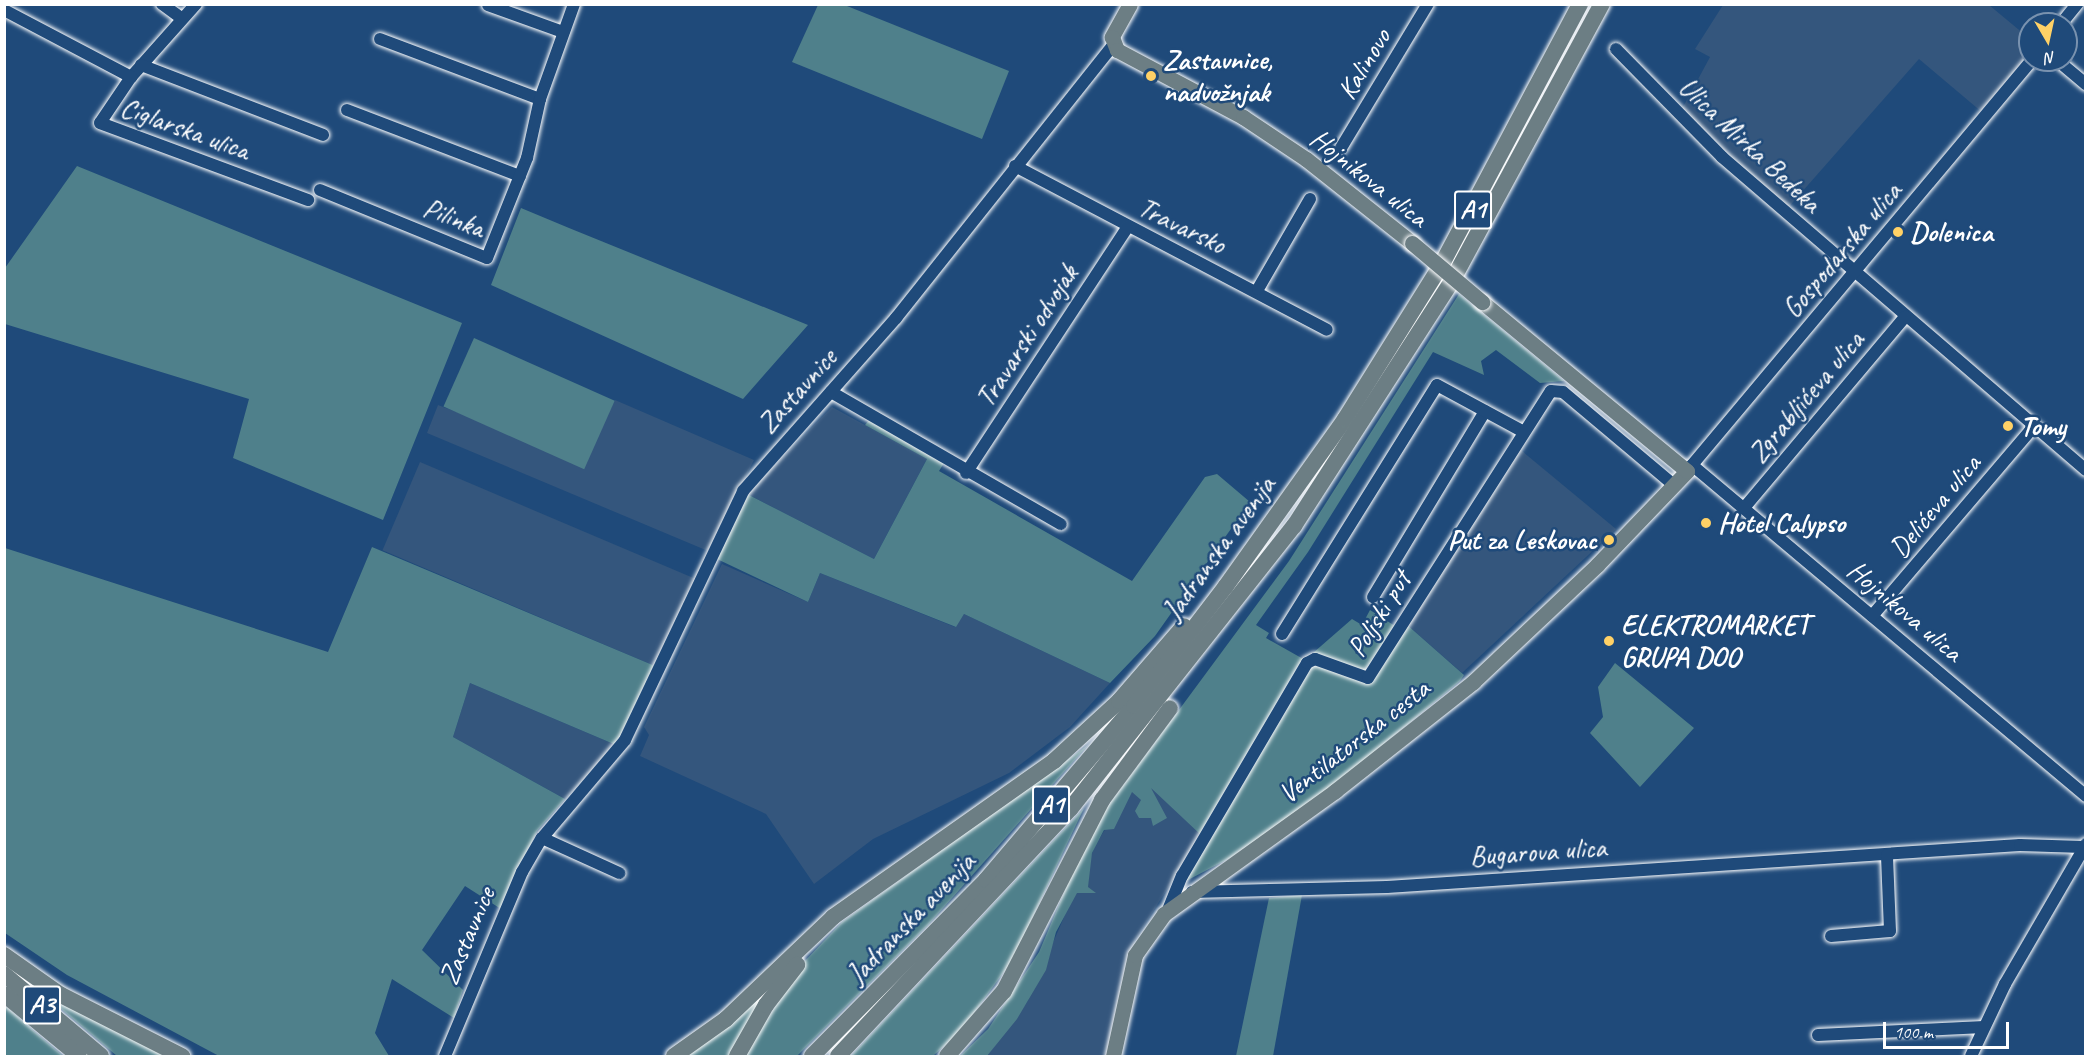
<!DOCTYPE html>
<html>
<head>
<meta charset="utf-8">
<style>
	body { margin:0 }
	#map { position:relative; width:2090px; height:1061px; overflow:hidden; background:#1f4a7a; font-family:Caveat,sans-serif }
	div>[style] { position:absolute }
	.built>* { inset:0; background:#34567d; transform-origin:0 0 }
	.green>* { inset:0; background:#4f808b; transform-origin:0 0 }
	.roads { filter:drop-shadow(0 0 2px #fff) drop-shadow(0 0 2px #fff) }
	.minor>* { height:12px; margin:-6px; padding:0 6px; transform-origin:6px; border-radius:6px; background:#1f4a7a }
	.major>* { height:15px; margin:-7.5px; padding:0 7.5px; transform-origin:7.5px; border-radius:7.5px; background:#6c7e84 }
	.highway>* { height:16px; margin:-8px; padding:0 8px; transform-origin:8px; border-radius:8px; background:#6c7e84 }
	.bridges { filter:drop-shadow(0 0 2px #fff) drop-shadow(0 0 2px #fff) }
	.major-bridge>* { height:15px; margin:-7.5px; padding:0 7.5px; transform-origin:7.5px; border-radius:7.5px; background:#6c7e84 }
	.dots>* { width:16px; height:16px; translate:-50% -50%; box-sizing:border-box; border:3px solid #1f4a7a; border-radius:50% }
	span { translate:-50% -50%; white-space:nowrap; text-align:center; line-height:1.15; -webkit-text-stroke:5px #1f4a7a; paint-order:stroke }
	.shield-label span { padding:2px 4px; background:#1f4a7a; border:2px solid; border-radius:4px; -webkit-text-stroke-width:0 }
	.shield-label { font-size:27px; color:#fff; font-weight:700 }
	.poi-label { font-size:28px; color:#fff; font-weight:700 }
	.left { translate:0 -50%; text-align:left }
	.right { translate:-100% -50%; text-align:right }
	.street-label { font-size:28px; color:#fff }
	.frame { position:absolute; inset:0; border:6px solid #fff; pointer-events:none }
	.north { position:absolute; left:2018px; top:12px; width:60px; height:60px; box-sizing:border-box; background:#1f4a7a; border:2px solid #7992af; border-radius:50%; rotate:171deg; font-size:16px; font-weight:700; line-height:24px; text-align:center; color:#fff }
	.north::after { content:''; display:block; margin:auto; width:21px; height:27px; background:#ffd166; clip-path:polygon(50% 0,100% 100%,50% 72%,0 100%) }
	.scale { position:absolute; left:1883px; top:1022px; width:126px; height:27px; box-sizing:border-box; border:3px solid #fff; border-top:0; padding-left:8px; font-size:18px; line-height:21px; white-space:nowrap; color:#fff; -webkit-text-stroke:4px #1f4a7a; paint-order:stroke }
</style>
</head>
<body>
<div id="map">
	<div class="built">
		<div style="clip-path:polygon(1723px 5px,1989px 5px,2030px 39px,2030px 56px,1983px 113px,1919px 59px,1786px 210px,1682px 109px,1710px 57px,1695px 49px)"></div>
		<div style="clip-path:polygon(615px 400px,754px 460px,708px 551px,427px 433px,438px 405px,584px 460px)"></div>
		<div style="clip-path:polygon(832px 407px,927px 459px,874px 559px,747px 494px)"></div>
		<div style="clip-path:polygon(1516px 446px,1616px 529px,1462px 673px,1405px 623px)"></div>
		<div style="left:420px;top:462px;width:299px;height:96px;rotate:23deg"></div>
		<div style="clip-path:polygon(722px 564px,808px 602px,820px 573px,955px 627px,964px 614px,1110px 683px,1070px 727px,1009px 773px,873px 839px,814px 884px,766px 814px,640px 756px,649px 735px,644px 727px)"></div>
		<div style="clip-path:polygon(470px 683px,616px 745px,565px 799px,453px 737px)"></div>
		<div style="clip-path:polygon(1143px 768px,1201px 835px,1135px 940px,1109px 1056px,987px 1056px,1027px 1002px,1096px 844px)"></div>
	</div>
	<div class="green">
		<div style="clip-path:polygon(842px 4px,1009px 71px,982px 139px,792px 62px,818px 5px)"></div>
		<div style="clip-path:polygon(77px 166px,462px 323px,383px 520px,233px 458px,249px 399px,5px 324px,5px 268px)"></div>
		<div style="clip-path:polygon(521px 208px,569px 228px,808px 325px,743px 399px,491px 285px)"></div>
		<div style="clip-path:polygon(1459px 294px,1564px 381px,1540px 383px,1496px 350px,1481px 361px,1484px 375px,1433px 352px,1308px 552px,1256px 625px,1269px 633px,1266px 638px,1305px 660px,1201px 835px,1151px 788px,1167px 818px,1153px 826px,1151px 818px,1139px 818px,1135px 811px,1141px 800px,1132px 792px,1114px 829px,1104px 830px,1092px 853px,1088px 887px,1096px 893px,1077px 893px,1056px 932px,1046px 970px,1017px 1019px,987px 1056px,960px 1056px,988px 1029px,1039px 952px,1091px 829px,1289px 561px)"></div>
		<div style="left:474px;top:338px;width:154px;height:75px;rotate:24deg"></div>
		<div style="clip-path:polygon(870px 419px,944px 463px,939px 471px,1132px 581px,1205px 477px,1217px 474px,1250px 502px,1155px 636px,1110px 683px,964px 614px,956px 627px,820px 573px,808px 602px,717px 559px,747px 494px,874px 559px,927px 459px,865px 425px)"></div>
		<div style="clip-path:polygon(372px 547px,655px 666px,616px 745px,470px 683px,453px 737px,565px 799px,537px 831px,501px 909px,465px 886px,422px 950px,463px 990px,454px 1018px,392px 979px,375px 1033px,389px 1056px,219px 1056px,67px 975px,5px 933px,5px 548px,328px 652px)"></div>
		<div style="clip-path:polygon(1370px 610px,1395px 626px,1363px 674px,1313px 653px,1352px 619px,1362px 625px)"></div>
		<div style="clip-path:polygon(1405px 623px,1464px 675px,1460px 681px,1330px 788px,1230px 858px,1186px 881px,1311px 664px,1369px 684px)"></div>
		<div style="clip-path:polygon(1615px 663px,1694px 728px,1640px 787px,1590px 733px,1603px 717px,1598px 687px)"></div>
		<div style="clip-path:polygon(1088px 745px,929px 924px,797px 1056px,744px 1056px,802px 964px,842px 922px)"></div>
		<div style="clip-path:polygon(1084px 808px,1012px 961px,960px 1032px,933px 1056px,851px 1056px)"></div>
		<div style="clip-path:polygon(1302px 895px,1273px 1056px,1236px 1056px,1269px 898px)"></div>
		<div style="clip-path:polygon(21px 975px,170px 1056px,117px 1056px)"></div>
		<div style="clip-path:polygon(770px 984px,731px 1056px,683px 1056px)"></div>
		<div style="clip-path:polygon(4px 1005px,35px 1032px,63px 1056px,5px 1056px)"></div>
	</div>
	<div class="roads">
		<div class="minor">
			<div style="left:162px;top:4px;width:24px;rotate:36deg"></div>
			<div style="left:196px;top:4px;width:98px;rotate:131.7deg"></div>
			<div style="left:131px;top:77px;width:55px;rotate:124deg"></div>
			<div style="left:100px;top:123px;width:222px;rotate:20.3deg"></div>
			<div style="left:488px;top:5px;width:80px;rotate:19.8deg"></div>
			<div style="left:4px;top:10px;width:144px;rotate:27.8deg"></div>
			<div style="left:2061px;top:24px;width:26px;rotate:-51deg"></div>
			<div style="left:380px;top:39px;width:171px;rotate:20.6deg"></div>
			<div style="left:1616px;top:49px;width:151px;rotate:45.5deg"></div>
			<div style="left:1722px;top:157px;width:480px;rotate:40.7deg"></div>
			<div style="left:2057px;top:60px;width:38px;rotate:40deg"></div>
			<div style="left:141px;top:65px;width:195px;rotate:21deg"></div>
			<div style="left:347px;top:110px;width:185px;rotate:20.9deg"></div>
			<div style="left:1341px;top:148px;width:168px;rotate:-58.9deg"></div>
			<div style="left:1015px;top:166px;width:352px;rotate:27.7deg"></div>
			<div style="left:320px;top:190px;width:180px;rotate:22.2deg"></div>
			<div style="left:487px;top:258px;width:108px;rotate:-68.2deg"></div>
			<div style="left:527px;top:158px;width:60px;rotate:-77.6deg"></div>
			<div style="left:540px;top:99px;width:101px;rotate:-70.3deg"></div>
			<div style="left:1258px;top:289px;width:104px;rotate:-60deg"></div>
			<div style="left:831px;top:392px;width:265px;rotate:29.9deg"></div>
			<div style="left:1692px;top:465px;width:515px;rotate:40.03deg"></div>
			<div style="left:1687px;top:471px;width:537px;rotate:-49.99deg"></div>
			<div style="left:966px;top:473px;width:295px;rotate:-56.7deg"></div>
			<div style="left:1744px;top:508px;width:250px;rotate:-49.9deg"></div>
			<div style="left:1373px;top:597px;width:217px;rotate:-58.9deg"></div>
			<div style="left:1872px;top:616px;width:250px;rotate:-49.5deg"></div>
			<div style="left:1282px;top:634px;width:293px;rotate:-58.1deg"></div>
			<div style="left:1437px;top:385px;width:97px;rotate:28.4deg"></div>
			<div style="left:542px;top:838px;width:128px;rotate:-49.7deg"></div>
			<div style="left:625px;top:740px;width:276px;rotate:-64.6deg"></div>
			<div style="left:743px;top:491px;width:231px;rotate:-48.5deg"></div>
			<div style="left:896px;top:318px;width:349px;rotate:-51.5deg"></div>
			<div style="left:1192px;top:892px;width:195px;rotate:-1.5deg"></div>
			<div style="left:1387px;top:887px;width:634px;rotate:-3.8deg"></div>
			<div style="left:2020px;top:845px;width:63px;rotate:1.8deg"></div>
			<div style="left:1168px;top:910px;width:37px;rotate:-68deg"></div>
			<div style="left:1182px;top:876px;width:247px;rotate:-59.6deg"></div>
			<div style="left:1307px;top:663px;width:9px;rotate:-27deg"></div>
			<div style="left:1315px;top:659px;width:56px;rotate:19.7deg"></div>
			<div style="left:1368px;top:678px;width:340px;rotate:-57.5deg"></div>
			<div style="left:1551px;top:391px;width:12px;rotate:5deg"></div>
			<div style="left:1563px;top:392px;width:145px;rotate:40deg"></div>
			<div style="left:1831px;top:936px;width:59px;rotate:-4.8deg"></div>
			<div style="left:1890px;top:931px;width:76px;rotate:-92.3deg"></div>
			<div style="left:1818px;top:1035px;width:166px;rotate:-2.8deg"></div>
			<div style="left:445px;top:1056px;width:199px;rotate:-67.3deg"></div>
			<div style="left:522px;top:872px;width:39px;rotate:-60deg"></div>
			<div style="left:542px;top:838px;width:85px;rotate:24.4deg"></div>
			<div style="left:1971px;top:1056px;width:80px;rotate:-64.7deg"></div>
			<div style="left:2005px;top:984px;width:162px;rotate:-59.9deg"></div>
		</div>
		<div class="major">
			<div style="left:1130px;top:4px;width:38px;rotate:119deg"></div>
			<div style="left:1112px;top:37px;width:14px;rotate:69deg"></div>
			<div style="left:1117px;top:50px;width:143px;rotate:28deg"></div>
			<div style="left:1243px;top:117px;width:76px;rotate:33.7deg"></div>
			<div style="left:1306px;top:159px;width:135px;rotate:38.4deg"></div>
			<div style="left:1113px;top:1056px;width:103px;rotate:-77.7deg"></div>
			<div style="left:1135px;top:955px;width:50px;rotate:-54.7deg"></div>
			<div style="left:1164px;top:914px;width:211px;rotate:-35.7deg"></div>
			<div style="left:1335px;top:791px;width:176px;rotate:-38.3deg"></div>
			<div style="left:1473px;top:682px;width:170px;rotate:-43.3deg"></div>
			<div style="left:1597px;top:565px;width:130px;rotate:-46.2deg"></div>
			<div style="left:1687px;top:471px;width:266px;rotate:-140.5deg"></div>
		</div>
		<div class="highway">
			<div style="left:4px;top:955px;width:70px;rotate:35.1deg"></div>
			<div style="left:61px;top:995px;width:136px;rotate:26.8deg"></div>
			<div style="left:4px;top:974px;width:127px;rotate:40.2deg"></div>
			<div style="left:4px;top:994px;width:97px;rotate:39.6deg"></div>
			<div style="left:674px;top:1056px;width:64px;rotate:-35.4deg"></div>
			<div style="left:726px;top:1019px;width:148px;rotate:-43.6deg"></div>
			<div style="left:833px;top:917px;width:271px;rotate:-35.2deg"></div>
			<div style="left:1054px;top:761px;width:88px;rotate:-42.7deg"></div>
			<div style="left:1119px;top:701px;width:99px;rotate:-49.1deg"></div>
			<div style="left:737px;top:1056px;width:59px;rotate:-60.4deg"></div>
			<div style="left:766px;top:1005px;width:51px;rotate:-52.2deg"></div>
			<div style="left:812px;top:1056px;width:247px;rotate:-45.3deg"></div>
			<div style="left:986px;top:880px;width:228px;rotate:-49.6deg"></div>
			<div style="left:1134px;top:706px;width:151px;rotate:-52.5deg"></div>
			<div style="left:1226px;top:586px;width:205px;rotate:-54.5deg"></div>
			<div style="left:1345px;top:419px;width:185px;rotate:-58deg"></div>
			<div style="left:1443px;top:262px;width:292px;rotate:-62deg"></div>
			<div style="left:838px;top:1056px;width:340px;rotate:-46.8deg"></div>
			<div style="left:1071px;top:808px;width:360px;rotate:-51.7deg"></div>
			<div style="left:1294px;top:526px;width:292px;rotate:-57.2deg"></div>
			<div style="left:1452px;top:281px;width:315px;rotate:-61.6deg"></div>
			<div style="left:947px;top:1056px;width:86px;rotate:-48.8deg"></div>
			<div style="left:1004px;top:991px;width:215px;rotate:-62.8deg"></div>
			<div style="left:1102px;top:800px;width:114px;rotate:-53.5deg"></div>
		</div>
	</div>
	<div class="bridges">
		<div class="major-bridge">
			<div style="left:1412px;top:243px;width:92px;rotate:40.1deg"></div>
		</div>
	</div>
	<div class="dots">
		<div style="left:1151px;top:76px;background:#ffd166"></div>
		<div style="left:1898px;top:232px;background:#ffd166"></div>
		<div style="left:2008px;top:426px;background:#ffd166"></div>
		<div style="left:1706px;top:523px;background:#ffd166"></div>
		<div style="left:1609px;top:540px;background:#ffd166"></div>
		<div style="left:1609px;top:641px;background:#ffd166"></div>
	</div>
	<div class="shield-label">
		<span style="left:1473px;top:210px">A1</span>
		<span style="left:1051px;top:805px">A1</span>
		<span style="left:42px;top:1005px">A3</span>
	</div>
	<div class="poi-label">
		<span class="left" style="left:1163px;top:76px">Zastavnice,<br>nadvožnjak</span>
		<span class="left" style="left:1910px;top:232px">Dolenica</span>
		<span class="left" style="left:2020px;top:426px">Tomy</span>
		<span class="left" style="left:1718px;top:523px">Hotel Calypso</span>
		<span class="right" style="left:1597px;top:540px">Put za Leskovac</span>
		<span class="left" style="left:1621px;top:641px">ELEKTROMARKET<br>GRUPA DOO</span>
	</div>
	<div class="street-label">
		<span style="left:1364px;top:64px;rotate:-59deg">Kalinovo</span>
		<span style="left:185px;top:129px;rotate:20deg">Ciglarska ulica</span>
		<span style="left:1750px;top:145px;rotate:43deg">Ulica Mirka Bedeka</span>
		<span style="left:1369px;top:178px;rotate:38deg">Hojnikova ulica</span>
		<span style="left:454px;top:218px;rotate:22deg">Pilinka</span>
		<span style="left:1182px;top:226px;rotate:26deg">Travarsko</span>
		<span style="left:1842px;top:250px;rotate:-50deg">Gospodarska ulica</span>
		<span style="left:1027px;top:336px;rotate:-57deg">Travarski odvojak</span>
		<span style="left:797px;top:391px;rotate:-48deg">Zastavnice</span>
		<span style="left:1806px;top:397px;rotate:-50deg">Zgrabljićeva ulica</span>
		<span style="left:1935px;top:506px;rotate:-50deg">Delićeva ulica</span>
		<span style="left:1219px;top:548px;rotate:-54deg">Jadranska avenija</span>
		<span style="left:1905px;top:611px;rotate:40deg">Hojnikova ulica</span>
		<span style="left:1379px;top:614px;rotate:-58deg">Poljski put</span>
		<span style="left:1354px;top:741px;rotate:-38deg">Ventilatorska cesta</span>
		<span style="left:1538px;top:852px;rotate:-4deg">Bugarova ulica</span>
		<span style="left:911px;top:918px;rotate:-46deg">Jadranska avenija</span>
		<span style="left:467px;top:936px;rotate:-67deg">Zastavnice</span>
	</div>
	<div class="frame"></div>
	<div class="north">N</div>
	<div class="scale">100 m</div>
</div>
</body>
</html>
